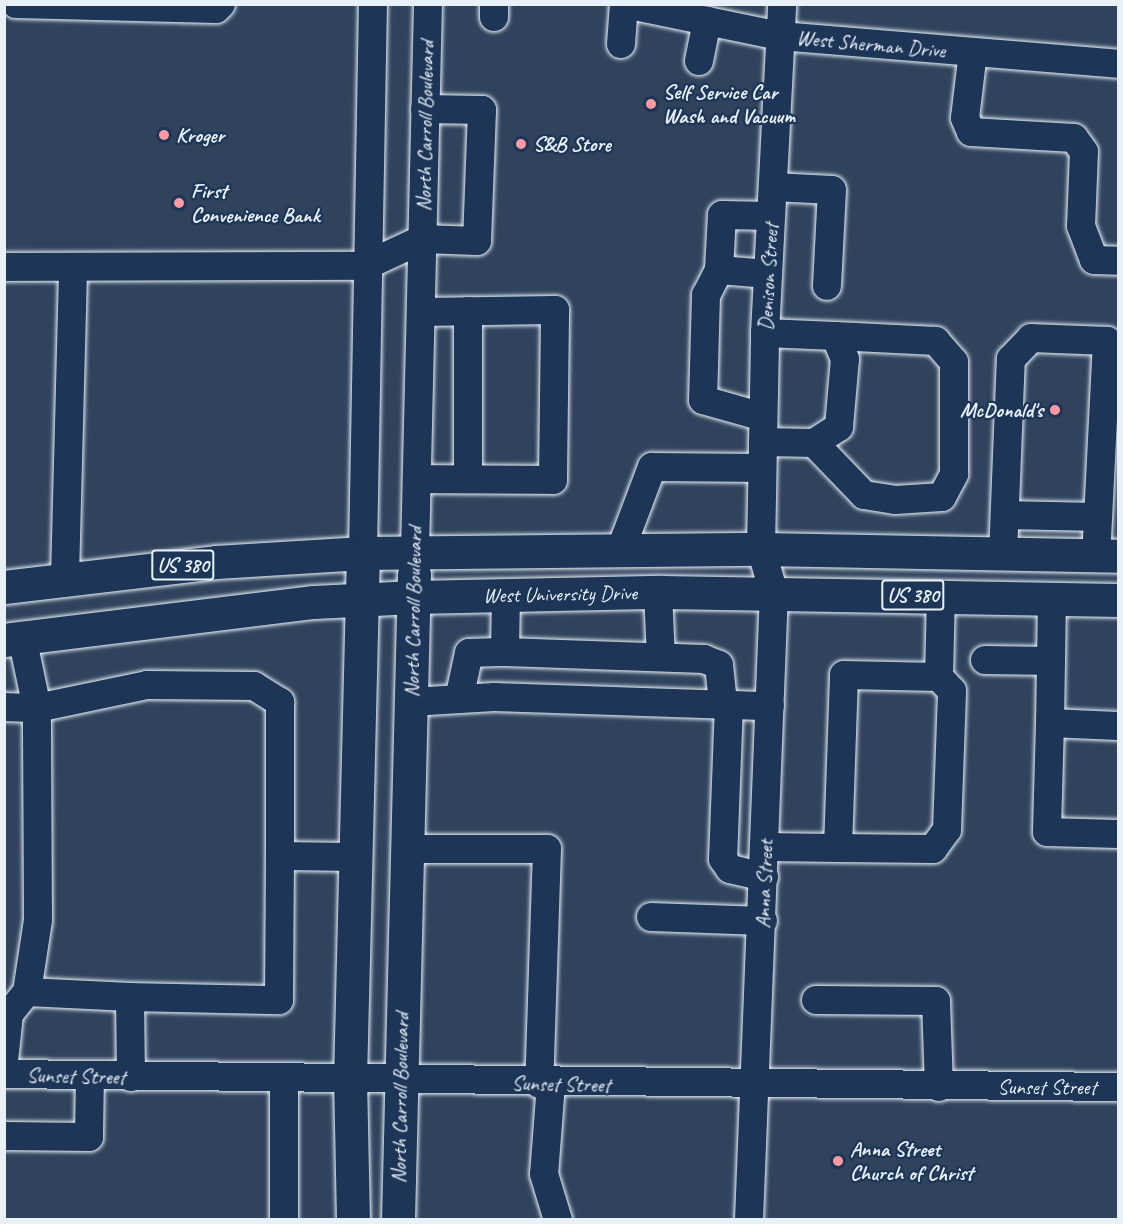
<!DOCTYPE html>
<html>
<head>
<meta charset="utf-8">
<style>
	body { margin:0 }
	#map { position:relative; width:1123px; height:1224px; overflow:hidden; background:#30425c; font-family:Caveat,sans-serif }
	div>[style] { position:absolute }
	.roads { filter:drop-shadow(0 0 2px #e8f1f8) drop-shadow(0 0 2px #e8f1f8) }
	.minor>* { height:28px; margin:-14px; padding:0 14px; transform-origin:14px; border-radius:14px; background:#1d3557 }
	.major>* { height:33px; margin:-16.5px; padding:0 16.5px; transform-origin:16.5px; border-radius:16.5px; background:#1d3557 }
	.dots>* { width:16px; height:16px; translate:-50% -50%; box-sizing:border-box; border:3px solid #1d3557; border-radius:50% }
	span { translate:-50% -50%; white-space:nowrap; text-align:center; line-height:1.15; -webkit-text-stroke:4.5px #1d3557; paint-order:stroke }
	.shield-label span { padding:2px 4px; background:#1d3557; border:2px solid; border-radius:4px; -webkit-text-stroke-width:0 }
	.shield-label { font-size:20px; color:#e8f1f8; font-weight:700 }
	.street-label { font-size:21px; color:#e8f1f8 }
	.poi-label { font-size:21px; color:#e8f1f8; font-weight:700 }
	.left { translate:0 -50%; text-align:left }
	.right { translate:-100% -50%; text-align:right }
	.frame { position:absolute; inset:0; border:6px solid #e8f1f8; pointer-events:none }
</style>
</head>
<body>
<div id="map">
	<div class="roads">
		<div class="minor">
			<div style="left:16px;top:4px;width:200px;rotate:1.4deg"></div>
			<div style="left:216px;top:9px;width:7px;rotate:-45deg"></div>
			<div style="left:494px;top:4px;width:13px;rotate:90deg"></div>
			<div style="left:625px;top:4px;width:158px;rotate:11.7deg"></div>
			<div style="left:780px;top:36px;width:339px;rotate:4.7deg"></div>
			<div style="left:621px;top:44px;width:40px;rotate:-85.7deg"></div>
			<div style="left:973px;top:52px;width:66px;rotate:96.9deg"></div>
			<div style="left:965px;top:118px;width:15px;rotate:67deg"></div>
			<div style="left:971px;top:132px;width:103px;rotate:3.3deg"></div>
			<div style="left:1074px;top:138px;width:17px;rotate:54deg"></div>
			<div style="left:1084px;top:152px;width:74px;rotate:92.3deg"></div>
			<div style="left:1081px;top:226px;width:36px;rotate:69deg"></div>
			<div style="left:1094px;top:260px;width:24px;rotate:2deg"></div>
			<div style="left:699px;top:61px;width:41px;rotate:-78.7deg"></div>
			<div style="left:773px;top:187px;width:59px;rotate:2.9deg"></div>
			<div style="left:832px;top:190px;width:96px;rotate:93deg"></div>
			<div style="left:4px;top:267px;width:361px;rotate:-0.2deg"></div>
			<div style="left:365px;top:266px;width:64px;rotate:-25deg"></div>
			<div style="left:423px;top:239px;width:54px;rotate:2.1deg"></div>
			<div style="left:477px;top:241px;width:131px;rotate:-87.8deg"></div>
			<div style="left:482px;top:110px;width:57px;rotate:-179deg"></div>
			<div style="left:719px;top:270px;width:28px;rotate:117deg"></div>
			<div style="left:706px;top:295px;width:105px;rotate:91.6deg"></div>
			<div style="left:703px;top:400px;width:62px;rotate:15.8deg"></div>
			<div style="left:768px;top:274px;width:49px;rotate:-175.3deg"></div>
			<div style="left:719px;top:270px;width:55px;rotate:-86.9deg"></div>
			<div style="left:722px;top:215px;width:49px;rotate:1.2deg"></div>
			<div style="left:468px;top:311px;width:168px;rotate:90deg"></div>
			<div style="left:763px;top:442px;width:51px;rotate:1.1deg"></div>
			<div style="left:814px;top:443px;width:30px;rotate:-33deg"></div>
			<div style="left:839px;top:427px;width:68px;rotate:-85deg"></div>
			<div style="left:845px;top:359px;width:25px;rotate:-113deg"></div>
			<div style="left:835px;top:336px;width:70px;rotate:-177.5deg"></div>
			<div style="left:814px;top:443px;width:72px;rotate:46.1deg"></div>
			<div style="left:864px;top:495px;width:31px;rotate:9deg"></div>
			<div style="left:895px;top:500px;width:47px;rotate:-3.7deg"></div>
			<div style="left:942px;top:497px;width:26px;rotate:-62deg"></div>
			<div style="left:954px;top:474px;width:112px;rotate:-90deg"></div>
			<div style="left:954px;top:362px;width:28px;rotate:-131deg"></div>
			<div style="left:936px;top:341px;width:101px;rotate:-177.2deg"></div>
			<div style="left:417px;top:479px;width:136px;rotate:0.4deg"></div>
			<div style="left:553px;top:480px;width:170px;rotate:-89.3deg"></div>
			<div style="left:555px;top:310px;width:134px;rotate:179.1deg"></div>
			<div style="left:1005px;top:515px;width:93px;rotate:1.2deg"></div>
			<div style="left:621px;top:549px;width:88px;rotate:-69.3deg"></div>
			<div style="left:652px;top:467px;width:110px;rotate:0.5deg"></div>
			<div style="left:415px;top:551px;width:547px;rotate:-88.64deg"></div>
			<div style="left:363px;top:553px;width:549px;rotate:-88.96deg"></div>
			<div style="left:1003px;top:555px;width:196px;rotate:-87.7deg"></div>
			<div style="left:1011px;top:359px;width:29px;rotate:-46deg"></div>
			<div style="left:1031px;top:338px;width:76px;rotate:2.3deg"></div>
			<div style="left:1107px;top:341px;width:215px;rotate:92.9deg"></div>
			<div style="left:65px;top:577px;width:310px;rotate:-88.5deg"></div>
			<div style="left:658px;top:592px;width:65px;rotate:87.4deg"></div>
			<div style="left:1052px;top:598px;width:125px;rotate:90.9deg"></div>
			<div style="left:1050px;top:723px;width:68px;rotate:2.5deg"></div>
			<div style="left:505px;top:652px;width:57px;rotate:-89deg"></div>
			<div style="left:985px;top:660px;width:66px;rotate:0.9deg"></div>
			<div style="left:459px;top:699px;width:47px;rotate:-77.7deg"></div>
			<div style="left:469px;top:653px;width:36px;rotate:-2deg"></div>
			<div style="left:505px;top:652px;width:199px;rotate:2deg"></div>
			<div style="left:704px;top:659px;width:16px;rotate:22deg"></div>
			<div style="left:719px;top:665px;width:39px;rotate:84deg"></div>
			<div style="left:411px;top:702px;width:83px;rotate:-3.4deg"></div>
			<div style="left:494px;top:697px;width:276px;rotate:1.9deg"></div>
			<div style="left:729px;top:704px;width:155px;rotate:92.2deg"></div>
			<div style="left:723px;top:859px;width:12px;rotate:55deg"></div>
			<div style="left:730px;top:869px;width:35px;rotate:13deg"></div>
			<div style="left:4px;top:707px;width:33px;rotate:2deg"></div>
			<div style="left:37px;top:708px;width:73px;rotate:-101.9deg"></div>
			<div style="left:1050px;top:723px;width:109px;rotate:91.6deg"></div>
			<div style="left:1047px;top:832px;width:71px;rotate:1.6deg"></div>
			<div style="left:765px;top:847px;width:73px;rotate:0.8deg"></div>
			<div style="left:838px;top:848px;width:173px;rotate:-88deg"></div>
			<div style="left:844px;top:675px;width:95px;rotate:1.2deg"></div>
			<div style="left:939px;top:677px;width:82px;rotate:-88.6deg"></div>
			<div style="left:838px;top:848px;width:95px;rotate:0.6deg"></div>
			<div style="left:933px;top:849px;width:24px;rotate:-54deg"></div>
			<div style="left:947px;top:830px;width:139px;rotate:-87.9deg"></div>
			<div style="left:952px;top:691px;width:19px;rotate:-133deg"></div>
			<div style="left:407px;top:849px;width:140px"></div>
			<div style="left:547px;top:849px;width:235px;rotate:91.9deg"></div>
			<div style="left:651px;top:917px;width:112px;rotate:2deg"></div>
			<div style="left:27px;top:992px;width:103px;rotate:2.8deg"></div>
			<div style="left:816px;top:1000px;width:120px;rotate:0.5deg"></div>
			<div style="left:936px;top:1001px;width:86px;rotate:88deg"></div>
			<div style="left:4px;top:1061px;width:47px;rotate:-83.9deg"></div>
			<div style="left:9px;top:1014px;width:28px;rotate:-51deg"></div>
			<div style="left:27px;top:992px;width:73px;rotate:-81.3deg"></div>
			<div style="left:38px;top:920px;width:212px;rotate:-90.3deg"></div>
			<div style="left:37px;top:708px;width:112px;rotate:-11.8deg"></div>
			<div style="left:147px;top:685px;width:107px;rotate:0.5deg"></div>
			<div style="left:254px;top:686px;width:31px;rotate:32deg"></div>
			<div style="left:280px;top:702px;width:154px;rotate:90deg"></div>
			<div style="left:280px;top:856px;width:76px;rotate:0.8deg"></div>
			<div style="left:4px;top:1074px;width:1114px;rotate:0.67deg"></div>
			<div style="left:131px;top:1077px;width:80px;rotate:-90.7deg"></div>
			<div style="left:130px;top:997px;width:149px;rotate:1.2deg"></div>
			<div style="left:279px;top:1000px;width:144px;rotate:-89.6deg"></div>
			<div style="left:551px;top:1084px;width:90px;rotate:94.4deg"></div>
			<div style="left:544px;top:1174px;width:48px;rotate:73.1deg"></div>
			<div style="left:4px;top:1136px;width:85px;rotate:0.7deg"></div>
			<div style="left:89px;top:1137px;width:61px;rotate:-89.1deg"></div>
			<div style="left:284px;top:1220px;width:140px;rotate:-90deg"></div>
			<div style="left:749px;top:1220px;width:627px;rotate:-87.72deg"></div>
			<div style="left:774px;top:593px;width:46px;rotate:-106.5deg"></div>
			<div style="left:761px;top:549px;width:216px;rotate:-88.9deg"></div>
			<div style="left:765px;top:333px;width:329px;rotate:-87deg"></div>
		</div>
		<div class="major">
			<div style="left:4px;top:587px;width:213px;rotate:-6.7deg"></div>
			<div style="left:216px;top:562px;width:147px;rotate:-3.5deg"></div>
			<div style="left:363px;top:553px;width:398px;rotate:-0.6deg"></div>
			<div style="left:761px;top:549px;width:357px;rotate:1.1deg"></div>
			<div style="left:4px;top:640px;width:312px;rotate:-7deg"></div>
			<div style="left:314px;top:602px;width:100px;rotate:-2.9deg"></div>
			<div style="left:414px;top:597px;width:248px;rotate:-1.2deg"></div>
			<div style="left:662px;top:592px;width:456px;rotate:1deg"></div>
			<div style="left:353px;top:1220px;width:140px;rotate:-91.2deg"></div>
			<div style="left:350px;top:1080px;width:527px;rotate:-88.59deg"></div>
			<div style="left:398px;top:1220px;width:646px;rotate:-88.58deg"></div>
		</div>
	</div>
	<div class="dots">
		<div style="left:651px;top:104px;background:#ff9aa2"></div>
		<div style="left:164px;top:135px;background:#ff9aa2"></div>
		<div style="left:521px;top:144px;background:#ff9aa2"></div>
		<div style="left:179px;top:203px;background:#ff9aa2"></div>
		<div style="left:1055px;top:410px;background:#ff9aa2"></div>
		<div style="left:838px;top:1161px;background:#ff9aa2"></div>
	</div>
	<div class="shield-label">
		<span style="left:183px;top:565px">US 380</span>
		<span style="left:913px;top:595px">US 380</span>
	</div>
	<div class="street-label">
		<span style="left:871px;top:44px;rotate:5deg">West Sherman Drive</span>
		<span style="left:425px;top:126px;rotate:-89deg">North Carroll Boulevard</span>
		<span style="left:768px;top:277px;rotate:-87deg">Denison Street</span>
		<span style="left:560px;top:594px;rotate:-1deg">West University Drive</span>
		<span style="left:413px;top:612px;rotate:-89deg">North Carroll Boulevard</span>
		<span style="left:764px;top:884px;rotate:-88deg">Anna Street</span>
		<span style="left:76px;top:1076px;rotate:1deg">Sunset Street</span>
		<span style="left:561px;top:1084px;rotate:1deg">Sunset Street</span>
		<span style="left:1047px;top:1087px">Sunset Street</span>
		<span style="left:400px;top:1098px;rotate:-89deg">North Carroll Boulevard</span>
	</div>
	<div class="poi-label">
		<span class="left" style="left:663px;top:104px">Self Service Car<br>Wash and Vacuum</span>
		<span class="left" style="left:176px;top:135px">Kroger</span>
		<span class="left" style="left:533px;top:144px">S&amp;B Store</span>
		<span class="left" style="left:191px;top:203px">First<br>Convenience Bank</span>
		<span class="right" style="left:1043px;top:410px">McDonald's</span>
		<span class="left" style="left:850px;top:1161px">Anna Street<br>Church of Christ</span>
	</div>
	<div class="frame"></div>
</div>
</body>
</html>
